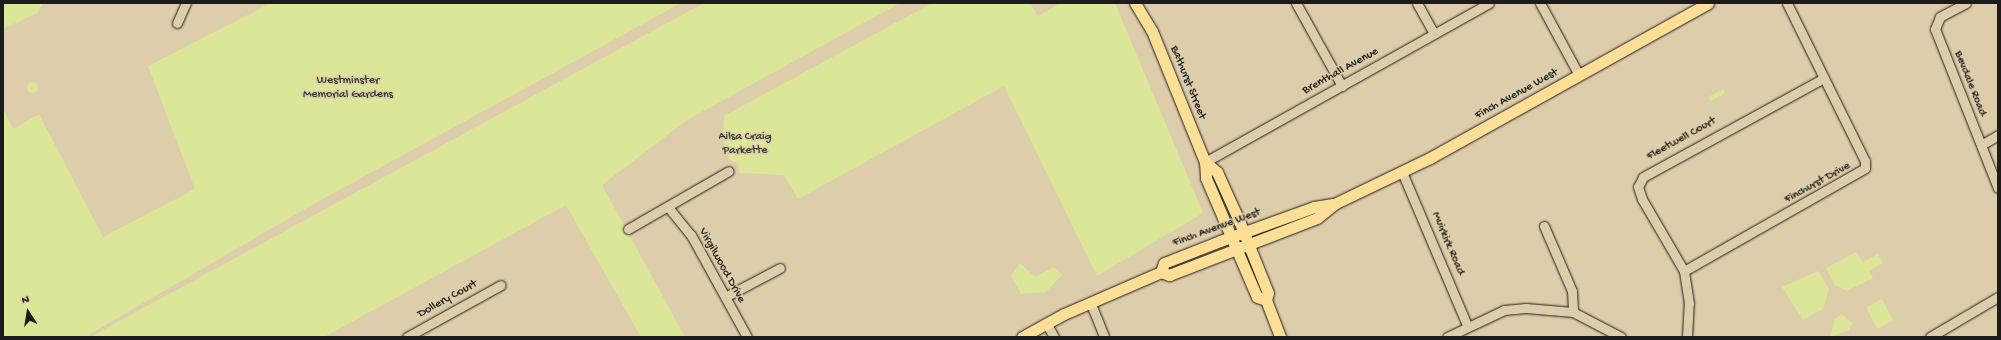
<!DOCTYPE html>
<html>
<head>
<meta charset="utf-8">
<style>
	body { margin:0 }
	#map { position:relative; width:2001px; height:340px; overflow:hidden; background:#decdaa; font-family:"Gochi Hand",sans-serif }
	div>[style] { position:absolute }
	.green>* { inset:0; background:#dbe698; transform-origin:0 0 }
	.round { border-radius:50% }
	.roads { filter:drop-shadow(0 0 1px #1c1c1c) drop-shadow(0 0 1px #1c1c1c) }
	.minor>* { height:9px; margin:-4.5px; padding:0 4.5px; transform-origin:4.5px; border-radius:4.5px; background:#decdaa }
	.major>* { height:11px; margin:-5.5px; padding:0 5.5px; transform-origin:5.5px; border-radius:5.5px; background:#fdde96 }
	span { translate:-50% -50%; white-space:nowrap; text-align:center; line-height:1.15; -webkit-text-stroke:3px #decdaa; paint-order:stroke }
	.street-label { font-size:12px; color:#1c1c1c }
	.park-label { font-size:12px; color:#393a2f }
	.frame { position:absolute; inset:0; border:4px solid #1c1c1c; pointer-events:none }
	.north { position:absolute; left:8px; top:292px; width:40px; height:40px; -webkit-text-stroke:3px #decdaa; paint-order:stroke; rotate:348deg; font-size:11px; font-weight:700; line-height:16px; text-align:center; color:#1c1c1c }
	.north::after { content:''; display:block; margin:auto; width:14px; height:18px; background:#1c1c1c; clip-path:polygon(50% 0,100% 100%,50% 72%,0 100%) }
</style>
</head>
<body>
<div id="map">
	<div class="green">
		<div style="clip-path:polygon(3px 3px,43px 3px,37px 13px,3px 29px)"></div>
		<div style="clip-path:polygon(271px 3px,681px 3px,310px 206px,85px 337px,3px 337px,3px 108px,13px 129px,39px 114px,103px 237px,195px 189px,148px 66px)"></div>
		<div style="clip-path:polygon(704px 3px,900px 3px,687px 120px,602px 185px,685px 337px,641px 337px,566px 205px,324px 337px,90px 337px)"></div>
		<div style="clip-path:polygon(932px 3px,1030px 3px,1038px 16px,1060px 3px,1115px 3px,1203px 213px,1097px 276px,1004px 86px,798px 199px,784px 175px,740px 173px,738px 164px,730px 160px,723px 141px,724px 116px)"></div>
		<div class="round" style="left:26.5px;top:81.5px;width:11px;height:11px"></div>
		<div style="clip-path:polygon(1723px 89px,1725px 93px,1711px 101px,1708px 97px)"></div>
		<div style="clip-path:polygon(1856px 252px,1863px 262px,1878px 254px,1883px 263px,1869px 271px,1873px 278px,1847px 291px,1835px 285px,1826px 268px)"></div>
		<div style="clip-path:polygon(1020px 263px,1035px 277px,1054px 267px,1062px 275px,1046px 292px,1021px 294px,1011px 276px)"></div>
		<div style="clip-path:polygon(1818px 271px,1829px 289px,1823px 309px,1803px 320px,1782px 287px)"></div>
		<div style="left:1882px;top:299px;width:24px;height:18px;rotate:62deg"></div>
		<div style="clip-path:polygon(1842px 314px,1852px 323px,1849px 330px,1830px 337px,1835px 319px)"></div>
	</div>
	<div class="roads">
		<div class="minor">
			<div style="left:1296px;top:3px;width:95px;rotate:61deg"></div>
			<div style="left:1417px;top:3px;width:35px;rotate:61deg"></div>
			<div style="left:1540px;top:3px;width:82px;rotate:61.6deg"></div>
			<div style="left:1966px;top:3px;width:30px;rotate:152deg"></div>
			<div style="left:1940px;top:17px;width:13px;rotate:113deg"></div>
			<div style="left:1935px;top:29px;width:171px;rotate:68.4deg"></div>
			<div style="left:177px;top:23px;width:22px;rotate:-66deg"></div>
			<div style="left:1981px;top:145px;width:20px;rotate:-30deg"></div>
			<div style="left:1205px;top:162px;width:325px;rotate:-29.2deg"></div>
			<div style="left:1402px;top:172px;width:166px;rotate:67deg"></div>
			<div style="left:668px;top:207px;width:36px;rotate:51deg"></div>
			<div style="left:691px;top:235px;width:116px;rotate:61.2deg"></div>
			<div style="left:1544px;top:226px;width:71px;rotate:66.7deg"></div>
			<div style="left:1572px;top:291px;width:21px;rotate:87deg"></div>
			<div style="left:628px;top:229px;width:116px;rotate:-29.9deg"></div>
			<div style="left:1684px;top:271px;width:208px;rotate:-29.6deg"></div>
			<div style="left:1865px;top:168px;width:7px;rotate:-90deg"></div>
			<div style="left:1865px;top:161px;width:176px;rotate:-116.3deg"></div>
			<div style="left:725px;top:297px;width:62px;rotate:-27.8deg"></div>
			<div style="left:1091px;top:304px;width:35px;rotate:68deg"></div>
			<div style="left:1046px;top:323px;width:16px;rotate:60deg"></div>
			<div style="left:407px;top:337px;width:107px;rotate:-29deg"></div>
			<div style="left:1447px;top:337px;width:63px;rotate:-25.3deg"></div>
			<div style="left:1504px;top:310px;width:22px;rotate:-5deg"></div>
			<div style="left:1526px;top:308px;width:47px;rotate:4.9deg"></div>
			<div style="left:1573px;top:312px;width:54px;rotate:27.5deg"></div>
			<div style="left:1687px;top:337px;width:34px;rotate:-87deg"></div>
			<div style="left:1689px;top:303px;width:32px;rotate:-99deg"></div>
			<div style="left:1684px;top:271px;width:83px;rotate:-120.3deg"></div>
			<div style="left:1642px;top:199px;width:13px;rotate:-108deg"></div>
			<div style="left:1638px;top:187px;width:11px;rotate:-63deg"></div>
			<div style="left:1643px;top:177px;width:206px;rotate:-28.7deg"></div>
			<div style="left:1930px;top:337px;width:79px;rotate:-30.5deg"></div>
		</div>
		<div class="major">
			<div style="left:1135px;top:3px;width:33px;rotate:59deg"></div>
			<div style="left:1152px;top:31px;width:141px;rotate:68deg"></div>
			<div style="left:1205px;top:162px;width:16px;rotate:86deg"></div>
			<div style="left:1206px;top:178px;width:129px;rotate:66.8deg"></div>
			<div style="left:1257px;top:297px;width:9px;rotate:18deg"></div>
			<div style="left:1205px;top:162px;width:16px;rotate:40deg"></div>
			<div style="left:1217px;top:172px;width:56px;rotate:65.7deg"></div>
			<div style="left:1240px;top:223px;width:75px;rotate:68.2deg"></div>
			<div style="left:1268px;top:293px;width:7px;rotate:106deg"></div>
			<div style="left:1266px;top:300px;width:40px;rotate:69deg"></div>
			<div style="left:1161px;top:272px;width:9px;rotate:-72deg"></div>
			<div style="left:1164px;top:263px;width:60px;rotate:-21.4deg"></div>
			<div style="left:1220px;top:241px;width:100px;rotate:-19.9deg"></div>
			<div style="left:1314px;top:207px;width:19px;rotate:-9deg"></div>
			<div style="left:1022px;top:337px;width:48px;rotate:-28.7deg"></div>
			<div style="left:1064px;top:314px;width:106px;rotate:-23.4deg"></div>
			<div style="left:1161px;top:272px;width:9px;rotate:21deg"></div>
			<div style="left:1169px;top:275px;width:159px;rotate:-21.1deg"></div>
			<div style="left:1317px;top:218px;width:22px;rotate:-39deg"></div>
			<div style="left:1334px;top:204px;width:106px;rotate:-25.6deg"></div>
			<div style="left:1430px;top:158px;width:318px;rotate:-29.1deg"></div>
		</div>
	</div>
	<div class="street-label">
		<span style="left:1341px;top:72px;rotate:-29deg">Brenthall Avenue</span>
		<span style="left:1187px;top:83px;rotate:68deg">Bathurst Street</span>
		<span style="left:1969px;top:84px;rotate:68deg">Bevdale Road</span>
		<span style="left:1517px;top:95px;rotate:-29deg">Finch Avenue West</span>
		<span style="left:1682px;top:140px;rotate:-29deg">Fleetwell Court</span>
		<span style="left:1818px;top:184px;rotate:-29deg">Finchurst Drive</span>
		<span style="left:1217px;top:229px;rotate:-20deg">Finch Avenue West</span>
		<span style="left:1447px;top:244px;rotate:67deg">Muirkirk Road</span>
		<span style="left:721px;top:266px;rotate:61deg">Virgilwood Drive</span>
		<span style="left:448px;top:300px;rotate:-29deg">Dollery Court</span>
	</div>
	<div class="park-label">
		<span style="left:348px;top:89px">Westminster<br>Memorial Gardens</span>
		<span style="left:745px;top:145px">Ailsa Craig<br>Parkette</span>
	</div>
	<div class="frame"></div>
	<div class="north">N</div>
</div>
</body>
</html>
